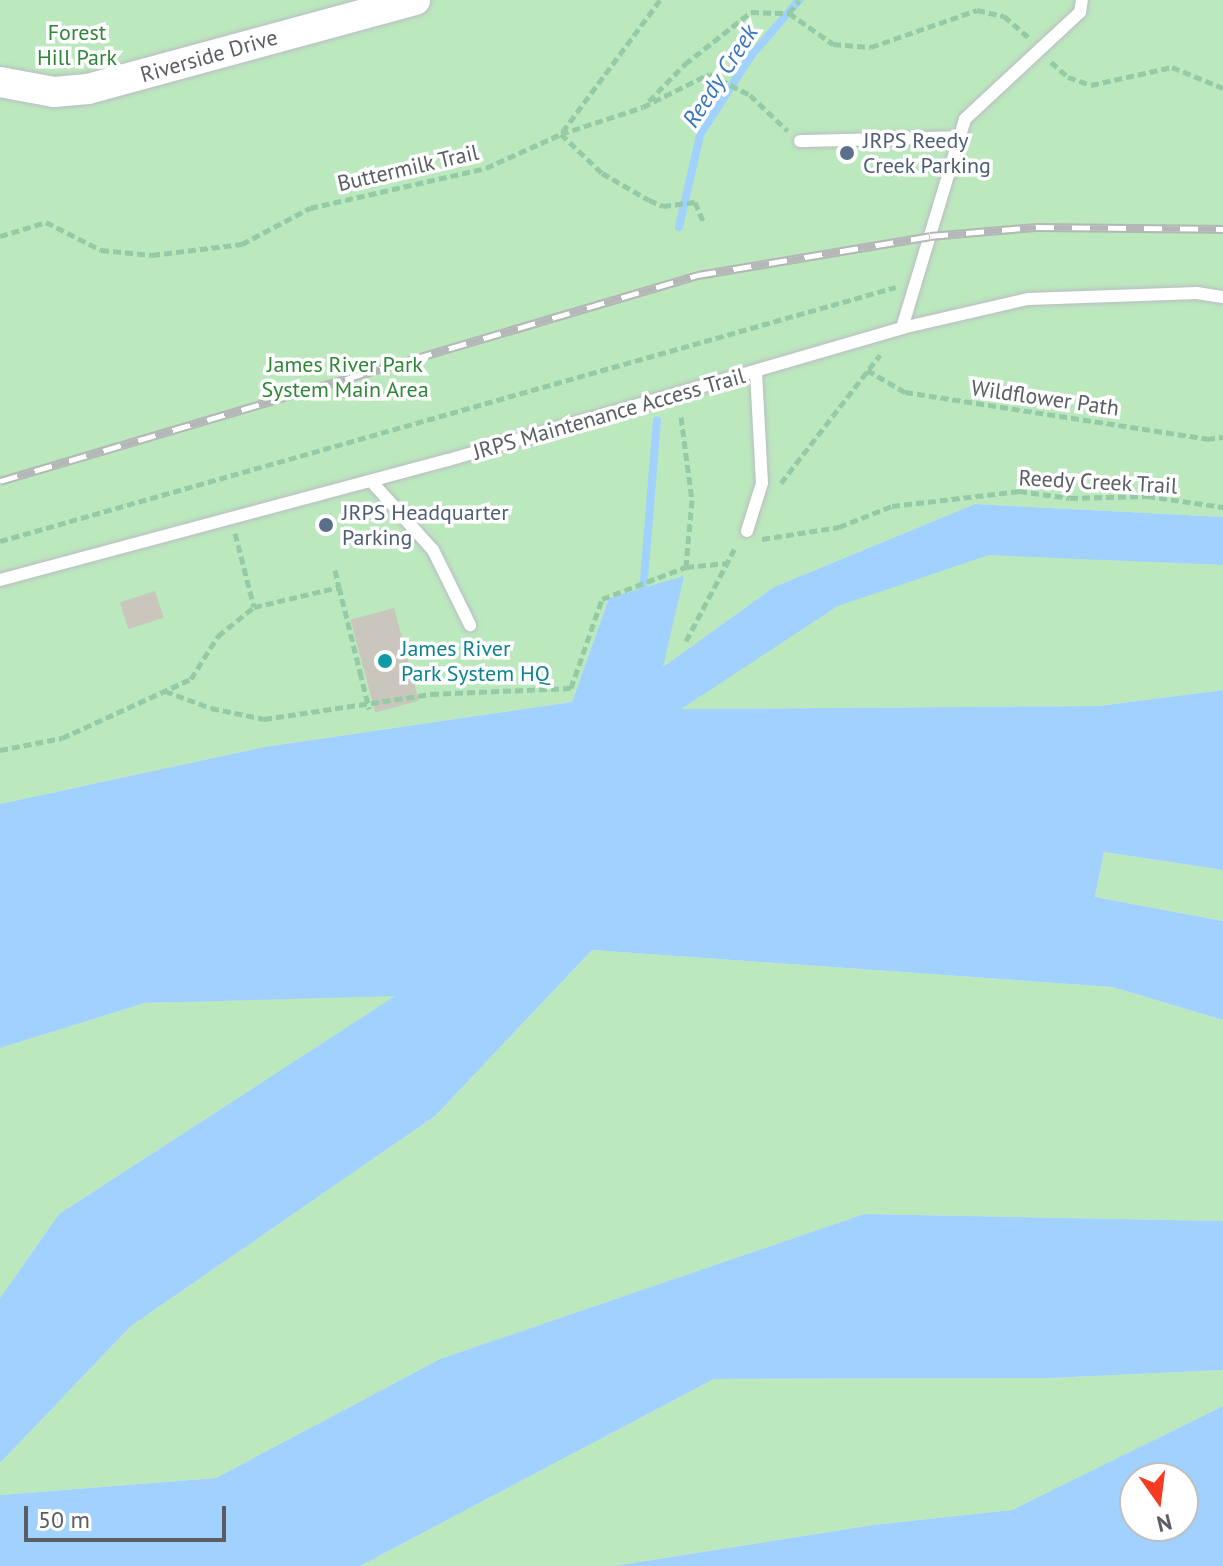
<!DOCTYPE html>
<html>
<head>
<meta charset="utf-8">
<style>
	body { margin:0 }
	#map { position:relative; width:1223px; height:1566px; overflow:hidden; background:#eeece1; font-family:"PT Sans",sans-serif }
	div>[style] { position:absolute }
	.green>* { inset:0; background:#bce8be }
	.water>* { inset:0; background:#a1d1ff }
	.stream>* { height:8px; margin:-4px; padding:0 4px; transform-origin:4px; border-radius:4px; background:#a1d1ff }
	.building>* { inset:0; background:#c9c6be; transform-origin:0 0 }
	.path>* { height:5px; margin-top:-2.5px; transform-origin:0; background:repeating-linear-gradient(90deg,#94caa6 0 8px,transparent 0 12px) }
	.roads { filter:drop-shadow(0 0 2px #b9bcc2) drop-shadow(0 0 2px #b9bcc2) }
	.service>* { height:12px; margin:-6px; padding:0 6px; transform-origin:6px; border-radius:6px; background:#fff }
	.tertiary>* { height:30px; margin:-15px; padding:0 15px; transform-origin:15px; border-radius:15px; background:#fff }
	.rail>* { height:9px; margin-top:-4.5px; transform-origin:0; background:repeating-linear-gradient(90deg,#fff 0 18px,#b5b6b7 0 36px); box-sizing:border-box; border-block:2px solid #b5b6b7 }
	.path-bridge>* { height:5px; margin-top:-2.5px; transform-origin:0; background:repeating-linear-gradient(90deg,#94caa6 0 8px,transparent 0 12px) }
	.dots>* { width:22px; height:22px; translate:-50% -50%; box-sizing:border-box; border:4px solid #fff; border-radius:50% }
	span { translate:-50% -50%; white-space:nowrap; text-align:center; line-height:1.15; -webkit-text-stroke:7px #fff; paint-order:stroke }
	.park-label { font-size:22px; color:#2e8737 }
	.street-label { font-size:22px; color:#5a5e64 }
	.service-label { font-size:22px; color:#4e5e75 }
	.left { translate:0 -50%; text-align:left }
	.culture-label { font-size:22px; color:#0d838f }
	.water-label { font-size:24px; color:#3975c2; font-style:italic }
	.north { position:absolute; left:1119px; top:1462px; width:80px; height:80px; box-sizing:border-box; background:#fff; border:2px solid #bdbfc1; border-radius:50%; rotate:166deg; font-size:22px; font-weight:700; line-height:32px; text-align:center; color:#5a5e64 }
	.north::after { content:''; display:block; margin:auto; width:28px; height:36px; background:#f53b20; clip-path:polygon(50% 0,100% 100%,50% 72%,0 100%) }
	.scale { position:absolute; left:24px; top:1506px; width:202px; height:36px; box-sizing:border-box; border:4px solid #5a5e64; border-top:0; padding-left:10px; font-size:24px; line-height:28px; white-space:nowrap; color:#5a5e64; -webkit-text-stroke:6px #fff; paint-order:stroke }
</style>
</head>
<body>
<div id="map">
	<div class="green">
		<div style="clip-path:polygon(0 0,1223px 0,1223px 517px,975px 504px,774px 587px,662px 668px,683px 577px,609px 598px,572px 702px,264px 747px,0 804px)"></div>
		<div style="clip-path:polygon(989px 554px,1223px 565px,1223px 690px,1098px 706px,679px 709px,838px 606px)"></div>
		<div style="clip-path:polygon(1104px 852px,1223px 870px,1223px 921px,1095px 897px)"></div>
		<div style="clip-path:polygon(592px 950px,1112px 987px,1223px 1020px,1223px 1221px,864px 1214px,440px 1359px,216px 1478px,0 1495px,0 1463px,131px 1326px,435px 1116px)"></div>
		<div style="clip-path:polygon(397px 995px,59px 1214px,0 1298px,0 1048px,145px 1003px)"></div>
		<div style="clip-path:polygon(1223px 1370px,1223px 1406px,1012px 1510px,873px 1525px,614px 1566px,360px 1566px,714px 1379px,1051px 1378px)"></div>
	</div>
	<div class="water">
		<div style="clip-path:polygon(975px 504px,1223px 517px,1223px 565px,989px 555px,838px 606px,681px 709px,1098px 706px,1223px 690px,1223px 870px,1104px 852px,1095px 897px,1223px 921px,1223px 1020px,1112px 987px,592px 950px,435px 1116px,131px 1326px,0 1463px,0 1298px,59px 1214px,395px 996px,145px 1003px,0 1048px,0 804px,264px 747px,572px 702px,609px 598px,684px 576px,663px 667px,774px 587px)"></div>
		<div style="clip-path:polygon(864px 1214px,1223px 1221px,1223px 1370px,1051px 1378px,714px 1379px,360px 1566px,0 1566px,0 1495px,216px 1478px,440px 1359px)"></div>
		<div style="clip-path:polygon(evenodd,1223px 1406px,1223px 1566px,614px 1566px,873px 1525px,1012px 1510px,1223px 1406px,1135px 1478px,1183px 1478px,1183px 1526px,1135px 1526px,1135px 1478px)"></div>
	</div>
	<div class="stream">
		<div style="left:679px;top:227px;width:94px;rotate:-77.1deg"></div>
		<div style="left:700px;top:135px;width:93px;rotate:-57.3deg"></div>
		<div style="left:750px;top:57px;width:75px;rotate:-49.3deg"></div>
		<div style="left:643px;top:591px;width:171px;rotate:-85.3deg"></div>
	</div>
	<div class="building">
		<div style="left:155px;top:591px;width:28px;height:37px;rotate:72deg"></div>
		<div style="left:394px;top:608px;width:96px;height:45px;rotate:75deg"></div>
	</div>
	<div class="path">
		<div style="left:660px;top:0;width:167px;rotate:126.5deg"></div>
		<div style="left:561px;top:134px;width:57px;rotate:43.6deg"></div>
		<div style="left:602px;top:173px;width:54px;rotate:29.9deg"></div>
		<div style="left:649px;top:200px;width:15px;rotate:23deg"></div>
		<div style="left:663px;top:206px;width:32px;rotate:-7deg"></div>
		<div style="left:695px;top:202px;width:21px;rotate:67deg"></div>
		<div style="left:789px;top:13px;width:16px;rotate:-52deg"></div>
		<div style="left:1051px;top:62px;width:23px;rotate:41deg"></div>
		<div style="left:1068px;top:77px;width:24px;rotate:19deg"></div>
		<div style="left:1091px;top:85px;width:83px;rotate:-12.5deg"></div>
		<div style="left:1172px;top:67px;width:55px;rotate:22.4deg"></div>
		<div style="left:649px;top:101px;width:52px;rotate:-45.8deg"></div>
		<div style="left:685px;top:64px;width:84px;rotate:-38.2deg"></div>
		<div style="left:751px;top:12px;width:38px;rotate:2deg"></div>
		<div style="left:789px;top:13px;width:54px;rotate:35.2deg"></div>
		<div style="left:833px;top:44px;width:38px;rotate:5deg"></div>
		<div style="left:871px;top:47px;width:112px;rotate:-19.2deg"></div>
		<div style="left:977px;top:10px;width:28px;rotate:13deg"></div>
		<div style="left:1004px;top:16px;width:32px;rotate:41deg"></div>
		<div style="left:0;top:236px;width:48px;rotate:-16.9deg"></div>
		<div style="left:46px;top:222px;width:62px;rotate:27deg"></div>
		<div style="left:101px;top:250px;width:51px;rotate:5.6deg"></div>
		<div style="left:152px;top:255px;width:91px;rotate:-7deg"></div>
		<div style="left:242px;top:244px;width:77px;rotate:-27.9deg"></div>
		<div style="left:310px;top:208px;width:180px;rotate:-12.8deg"></div>
		<div style="left:486px;top:168px;width:82px;rotate:-24.4deg"></div>
		<div style="left:561px;top:134px;width:86px;rotate:-18.2deg"></div>
		<div style="left:643px;top:107px;width:74px;rotate:-26.6deg"></div>
		<div style="left:709px;top:74px;width:46px;rotate:27.1deg"></div>
		<div style="left:750px;top:95px;width:52px;rotate:43.5deg"></div>
		<div style="left:867px;top:370px;width:44px;rotate:30.1deg"></div>
		<div style="left:905px;top:392px;width:306px;rotate:8.8deg"></div>
		<div style="left:1207px;top:439px;width:16px;rotate:-7deg"></div>
		<div style="left:681px;top:417px;width:84px;rotate:82.5deg"></div>
		<div style="left:692px;top:500px;width:66px;rotate:95.2deg"></div>
		<div style="left:781px;top:483px;width:162px;rotate:-52.3deg"></div>
		<div style="left:235px;top:533px;width:76px;rotate:75.6deg"></div>
		<div style="left:254px;top:607px;width:87px;rotate:-13.2deg"></div>
		<div style="left:339px;top:587px;width:88px;rotate:76.1deg"></div>
		<div style="left:762px;top:539px;width:78px;rotate:-8.9deg"></div>
		<div style="left:839px;top:527px;width:57px;rotate:-21.6deg"></div>
		<div style="left:892px;top:506px;width:128px;rotate:-6.7deg"></div>
		<div style="left:1019px;top:491px;width:51px;rotate:7.8deg"></div>
		<div style="left:1070px;top:498px;width:77px;rotate:-1.5deg"></div>
		<div style="left:1147px;top:496px;width:77px;rotate:8.2deg"></div>
		<div style="left:0;top:541px;width:931px;rotate:-15.83deg"></div>
		<div style="left:335px;top:570px;width:17px;rotate:77deg"></div>
		<div style="left:686px;top:641px;width:107px;rotate:-62.2deg"></div>
		<div style="left:165px;top:691px;width:49px;rotate:20.3deg"></div>
		<div style="left:211px;top:708px;width:54px;rotate:11.7deg"></div>
		<div style="left:264px;top:719px;width:169px;rotate:-8.5deg"></div>
		<div style="left:431px;top:694px;width:140px;rotate:-2.5deg"></div>
		<div style="left:571px;top:688px;width:94px;rotate:-70.8deg"></div>
		<div style="left:602px;top:599px;width:90px;rotate:-20.9deg"></div>
		<div style="left:686px;top:567px;width:41px;rotate:-5.6deg"></div>
		<div style="left:0;top:750px;width:63px;rotate:-11deg"></div>
		<div style="left:62px;top:738px;width:142px;rotate:-24.6deg"></div>
		<div style="left:191px;top:679px;width:51px;rotate:-57.9deg"></div>
		<div style="left:218px;top:636px;width:46px;rotate:-38.9deg"></div>
	</div>
	<div class="roads">
		<div class="service">
			<div style="left:800px;top:141px;width:160px;rotate:-1.4deg"></div>
			<div style="left:902px;top:328px;width:218px;rotate:-73.2deg"></div>
			<div style="left:965px;top:119px;width:157px;rotate:-42.9deg"></div>
			<div style="left:1080px;top:12px;width:12px;rotate:-81deg"></div>
			<div style="left:371px;top:481px;width:93px;rotate:48.1deg"></div>
			<div style="left:433px;top:550px;width:84px;rotate:63.7deg"></div>
			<div style="left:747px;top:531px;width:50px;rotate:-72.6deg"></div>
			<div style="left:762px;top:483px;width:110px;rotate:-93.1deg"></div>
			<div style="left:0;top:580px;width:464px;rotate:-15deg"></div>
			<div style="left:448px;top:460px;width:473px;rotate:-16.2deg"></div>
			<div style="left:902px;top:328px;width:129px;rotate:-13deg"></div>
			<div style="left:1028px;top:299px;width:169px;rotate:-2deg"></div>
			<div style="left:1197px;top:293px;width:26px;rotate:9deg"></div>
		</div>
		<div class="tertiary">
			<div style="left:0;top:82px;width:55px;rotate:10.5deg"></div>
			<div style="left:54px;top:92px;width:34px;rotate:-5deg"></div>
			<div style="left:88px;top:89px;width:339px;rotate:-15.2deg"></div>
		</div>
	</div>
	<div class="rail">
		<div style="left:0;top:481px;width:728px;rotate:-16.44deg"></div>
		<div style="left:698px;top:275px;width:235px;rotate:-9.5deg"></div>
		<div style="left:930px;top:236px;width:106px;rotate:-4.9deg"></div>
		<div style="left:1036px;top:227px;width:187px;rotate:0.6deg"></div>
	</div>
	<div class="path-bridge">
		<div style="left:360px;top:672px;width:38px;rotate:76deg"></div>
	</div>
	<div class="dots">
		<div style="left:847px;top:153px;background:#5c6f8a"></div>
		<div style="left:326px;top:525px;background:#5c6f8a"></div>
		<div style="left:385px;top:661px;background:#0f9aa8"></div>
	</div>
	<div class="park-label">
		<span style="left:77px;top:45px">Forest<br>Hill Park</span>
		<span style="left:345px;top:377px">James River Park<br>System Main Area</span>
	</div>
	<div class="street-label">
		<span style="left:209px;top:56px;rotate:-16deg">Riverside Drive</span>
		<span style="left:408px;top:168px;rotate:-13deg">Buttermilk Trail</span>
		<span style="left:1045px;top:398px;rotate:8deg">Wildflower Path</span>
		<span style="left:609px;top:414px;rotate:-16deg">JRPS Maintenance Access Trail</span>
		<span style="left:1098px;top:482px;rotate:3deg">Reedy Creek Trail</span>
	</div>
	<div class="service-label">
		<span class="left" style="left:863px;top:153px">JRPS Reedy<br>Creek Parking</span>
		<span class="left" style="left:342px;top:525px">JRPS Headquarter<br>Parking</span>
	</div>
	<div class="culture-label">
		<span class="left" style="left:401px;top:661px">James River<br>Park System HQ</span>
	</div>
	<div class="water-label">
		<span style="left:720px;top:76px;rotate:-57deg">Reedy Creek</span>
	</div>
	<div class="north">N</div>
	<div class="scale">50 m</div>
</div>
</body>
</html>
